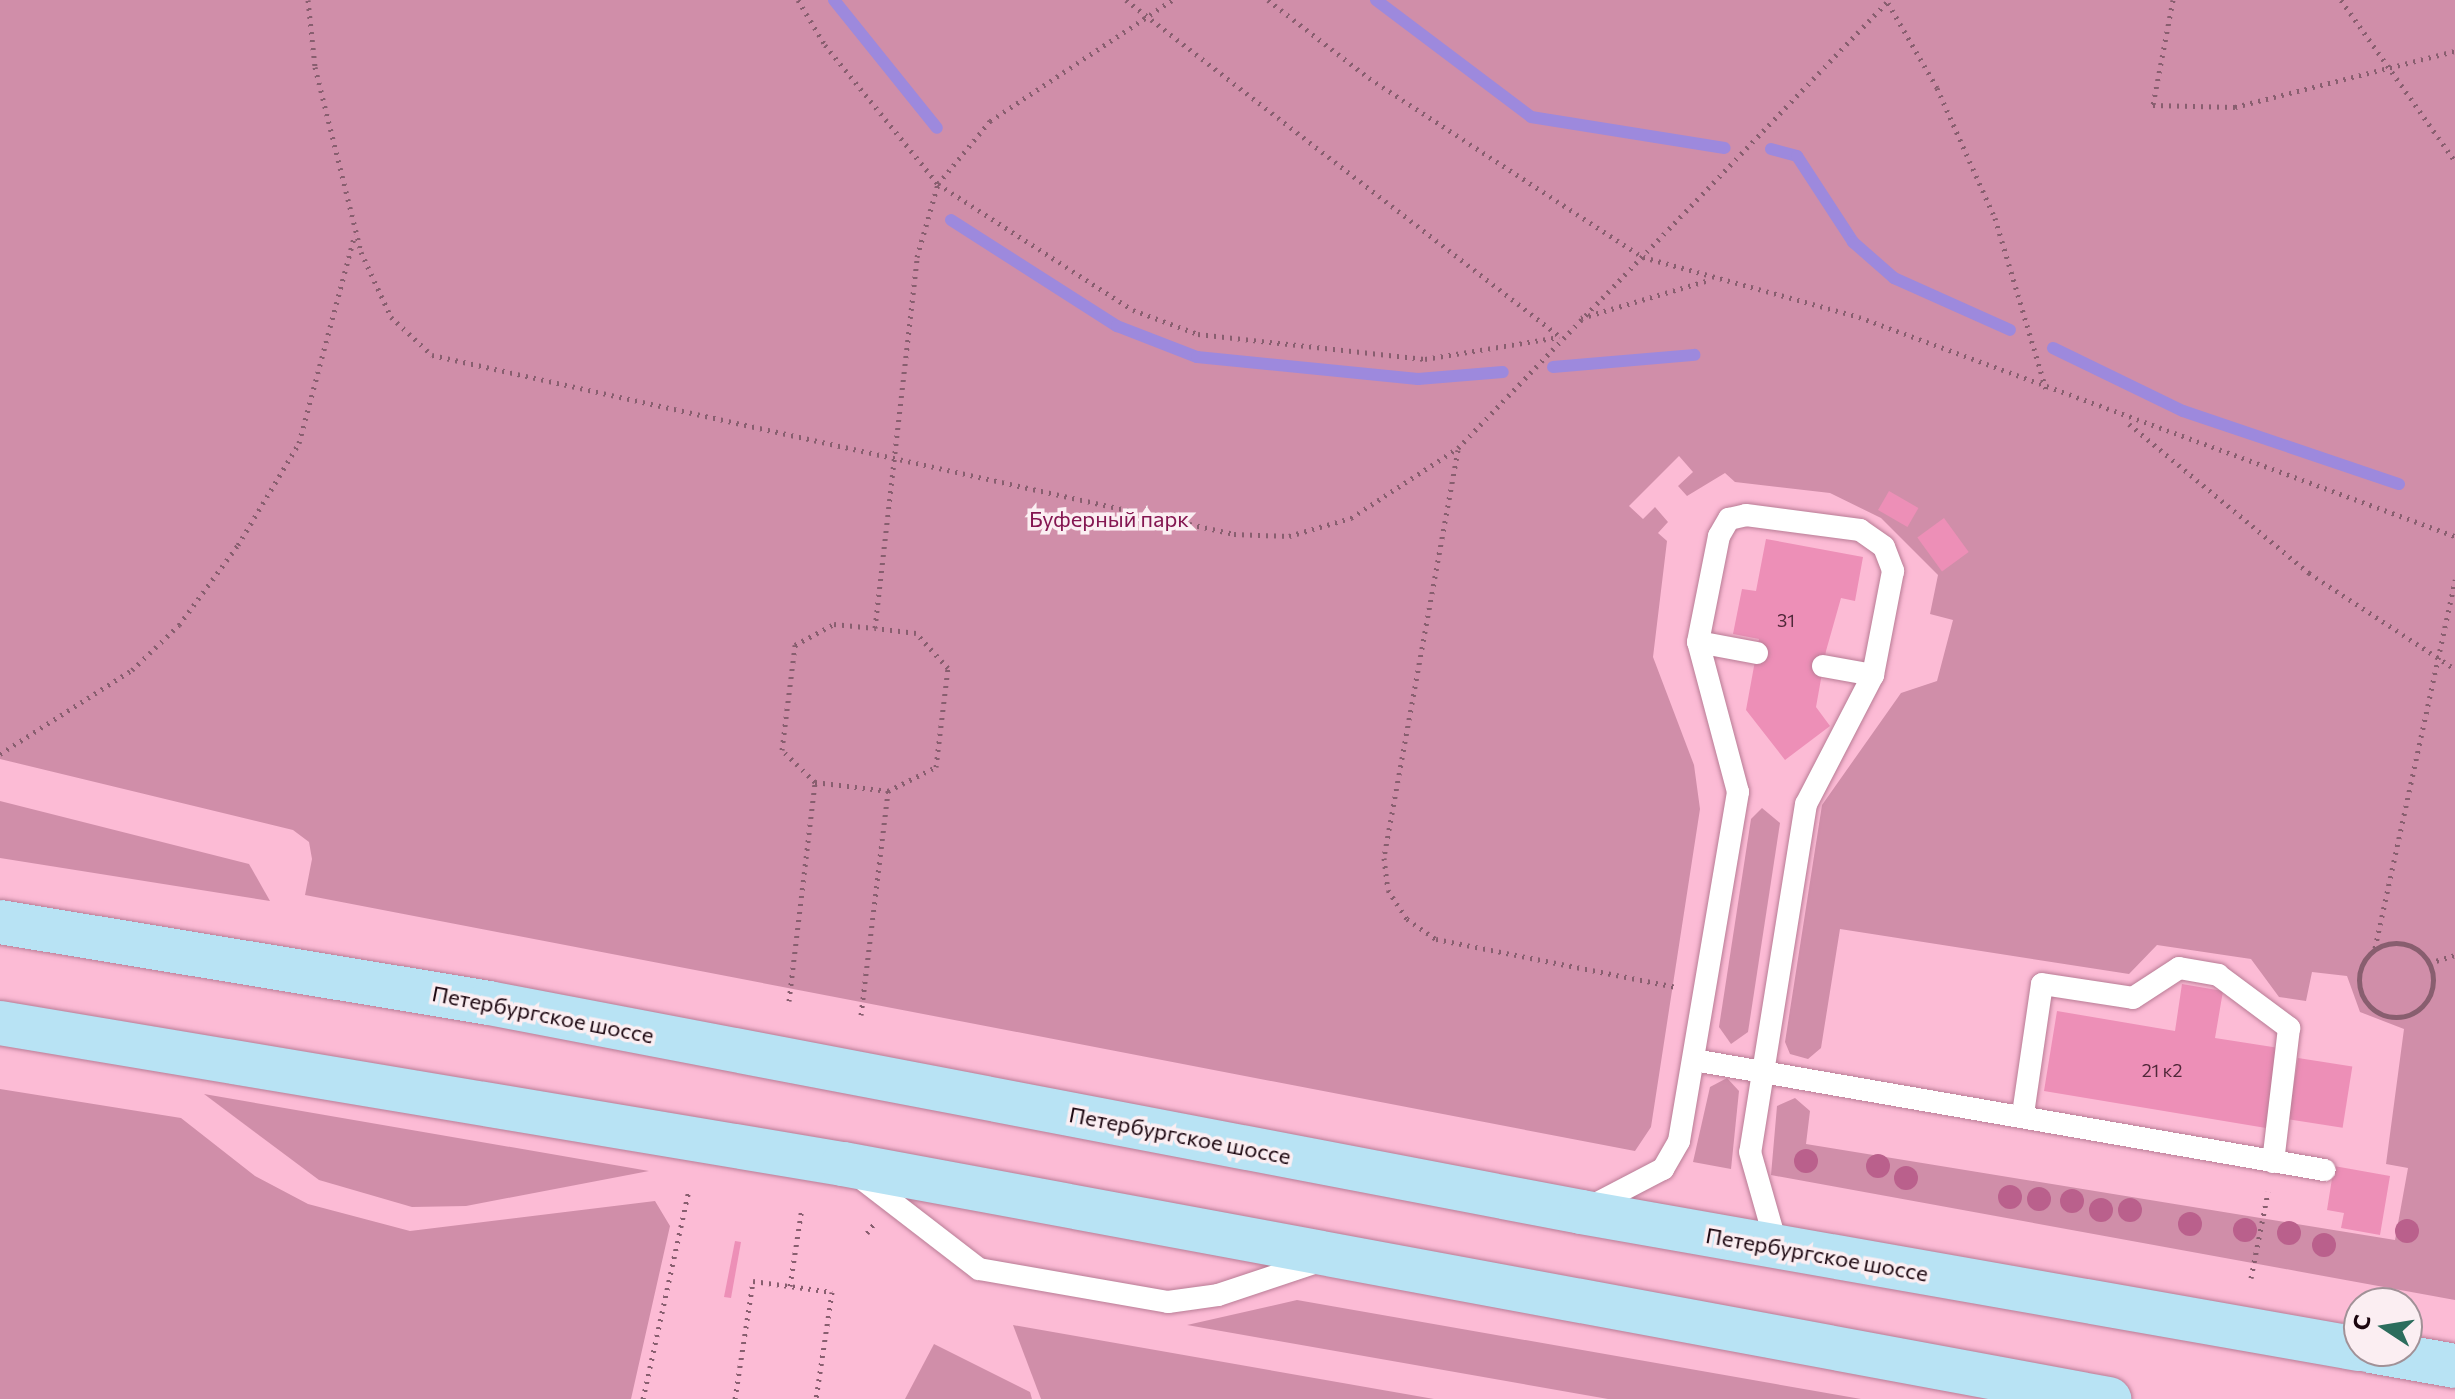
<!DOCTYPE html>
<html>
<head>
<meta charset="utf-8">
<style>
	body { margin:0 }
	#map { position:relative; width:2455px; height:1399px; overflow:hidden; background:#fcbbd5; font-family:Commissioner,sans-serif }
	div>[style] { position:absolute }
	.green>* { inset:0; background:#d08ea9 }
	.stream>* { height:12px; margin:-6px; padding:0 6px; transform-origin:6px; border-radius:6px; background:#9d89dd }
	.building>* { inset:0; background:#ed8fb7; transform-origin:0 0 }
	.path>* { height:5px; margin-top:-2.5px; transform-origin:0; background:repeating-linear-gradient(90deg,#885e6f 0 2px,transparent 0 8px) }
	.path>.ring { margin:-2.5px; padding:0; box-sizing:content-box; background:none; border:5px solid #885e6f; border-radius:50% }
	.roads { filter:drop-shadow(0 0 2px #b87c95) drop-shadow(0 0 2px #b87c95) }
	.service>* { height:22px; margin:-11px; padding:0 11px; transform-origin:11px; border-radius:11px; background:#fff }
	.secondary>* { height:44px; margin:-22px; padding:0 22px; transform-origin:22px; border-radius:22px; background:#b8e3f4 }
	.trees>* { width:24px; height:24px; margin:-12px; border-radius:50%; background:#ba608c }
	span { translate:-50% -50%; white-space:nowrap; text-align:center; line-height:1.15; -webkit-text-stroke:7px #fbeef2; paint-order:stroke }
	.number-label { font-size:18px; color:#502839 }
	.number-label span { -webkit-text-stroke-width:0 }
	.park-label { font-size:22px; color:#841651 }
	.street-label { font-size:22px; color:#1b060f }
	.north { position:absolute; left:2343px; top:1287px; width:80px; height:80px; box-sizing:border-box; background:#fbeef2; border:2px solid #a19197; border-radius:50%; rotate:282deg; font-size:22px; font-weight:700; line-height:32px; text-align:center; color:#1b060f }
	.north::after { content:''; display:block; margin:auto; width:28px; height:36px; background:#2c6d5d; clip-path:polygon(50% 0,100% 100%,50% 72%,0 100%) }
</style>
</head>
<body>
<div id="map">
	<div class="green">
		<div style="clip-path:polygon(0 0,2455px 0,2455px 1300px,1771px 1175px,1777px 1106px,1795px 1098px,1810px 1111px,1806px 1144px,2395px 1240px,2408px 1168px,2386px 1164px,2404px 1029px,2360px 1012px,2347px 976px,2312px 972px,2306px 1001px,2279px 997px,2251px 959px,2157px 945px,2129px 974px,1840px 929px,1821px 1048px,1808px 1059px,1790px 1054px,1785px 1042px,1822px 805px,1901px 693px,1937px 681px,1953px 620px,1930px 614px,1938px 575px,1881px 518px,1830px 493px,1735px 482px,1725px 473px,1687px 496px,1678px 486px,1693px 472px,1679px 456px,1629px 506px,1643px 519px,1655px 507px,1668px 522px,1658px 533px,1667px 541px,1653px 657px,1694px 765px,1700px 809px,1651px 1127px,1635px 1151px,305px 895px,312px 859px,309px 842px,293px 830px,0 759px)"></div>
		<div style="clip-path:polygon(0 801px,249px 864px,270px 901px,0 858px)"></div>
		<div style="clip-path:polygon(1762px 808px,1780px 823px,1748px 1032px,1731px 1044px,1719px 1027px,1751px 819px)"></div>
		<div style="clip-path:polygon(1727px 1078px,1739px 1091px,1731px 1169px,1693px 1162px,1710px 1087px)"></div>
		<div style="clip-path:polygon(0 1089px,181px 1118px,255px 1176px,308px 1204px,410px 1231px,655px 1201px,670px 1226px,631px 1399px,0 1399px)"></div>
		<div style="clip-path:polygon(204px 1094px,649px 1171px,466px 1206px,412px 1207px,319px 1180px)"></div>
		<div style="clip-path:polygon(1297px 1300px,1861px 1399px,1608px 1399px,1187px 1325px)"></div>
		<div style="clip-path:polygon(1013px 1325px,1434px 1399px,1041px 1399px)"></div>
		<div style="clip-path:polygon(934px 1344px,1030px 1392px,1032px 1399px,905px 1399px)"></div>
	</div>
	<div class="stream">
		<div style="left:834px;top:0;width:164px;rotate:51.2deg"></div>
		<div style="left:1376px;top:0;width:194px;rotate:37deg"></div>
		<div style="left:1531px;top:117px;width:196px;rotate:9.1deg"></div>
		<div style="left:1771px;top:149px;width:27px;rotate:15deg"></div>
		<div style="left:1797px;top:156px;width:103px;rotate:56.9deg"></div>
		<div style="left:1853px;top:242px;width:55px;rotate:41.3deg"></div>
		<div style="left:1894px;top:278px;width:127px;rotate:24.1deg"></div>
		<div style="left:951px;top:220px;width:197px;rotate:32.6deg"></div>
		<div style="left:1117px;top:326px;width:86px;rotate:21.2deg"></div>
		<div style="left:1197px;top:357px;width:222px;rotate:5.7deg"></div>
		<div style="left:1418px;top:379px;width:85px;rotate:-4.7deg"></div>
		<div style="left:2053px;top:348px;width:144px;rotate:25.9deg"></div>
		<div style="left:2183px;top:411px;width:228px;rotate:18.7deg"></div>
		<div style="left:1553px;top:367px;width:142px;rotate:-4.9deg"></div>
	</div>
	<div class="building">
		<div style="left:1889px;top:491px;width:34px;height:22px;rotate:30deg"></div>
		<div style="left:1944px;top:518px;width:42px;height:33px;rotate:54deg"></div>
		<div style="clip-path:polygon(1766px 539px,1863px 557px,1855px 601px,1841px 598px,1826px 651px,1816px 707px,1830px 726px,1785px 760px,1746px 710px,1759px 639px,1733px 634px,1742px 589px,1756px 591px)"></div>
		<div style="clip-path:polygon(2182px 984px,2223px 991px,2215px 1038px,2279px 1048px,2266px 1128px,2044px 1091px,2057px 1011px,2175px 1031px)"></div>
		<div style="left:2298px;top:1058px;width:55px;height:62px;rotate:9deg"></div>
		<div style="clip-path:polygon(2334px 1166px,2390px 1176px,2380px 1235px,2341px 1228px,2344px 1213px,2327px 1210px)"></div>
		<div style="clip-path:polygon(735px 1241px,741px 1242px,731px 1298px,724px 1297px)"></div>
	</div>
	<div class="path">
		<div style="left:308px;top:0;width:67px;rotate:84deg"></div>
		<div style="left:315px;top:67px;width:191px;rotate:76deg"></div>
		<div style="left:361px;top:252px;width:72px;rotate:65.2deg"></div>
		<div style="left:391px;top:317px;width:56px;rotate:42.8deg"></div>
		<div style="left:432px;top:355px;width:822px;rotate:12.58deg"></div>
		<div style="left:1234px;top:534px;width:55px;rotate:2.1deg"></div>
		<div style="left:1289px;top:536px;width:65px;rotate:-16.2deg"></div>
		<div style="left:1351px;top:518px;width:128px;rotate:-33.2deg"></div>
		<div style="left:1458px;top:448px;width:622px;rotate:-46.11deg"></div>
		<div style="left:798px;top:0;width:52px;rotate:59deg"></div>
		<div style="left:825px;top:45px;width:179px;rotate:50.9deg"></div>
		<div style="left:938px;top:184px;width:232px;rotate:32.9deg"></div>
		<div style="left:1133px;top:310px;width:69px;rotate:20.3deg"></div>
		<div style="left:1198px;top:334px;width:228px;rotate:6.3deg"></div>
		<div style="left:1425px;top:359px;width:136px;rotate:-9.3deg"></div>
		<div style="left:1126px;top:0;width:547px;rotate:37.79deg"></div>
		<div style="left:1268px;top:0;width:128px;rotate:37.7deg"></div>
		<div style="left:1369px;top:78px;width:327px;rotate:33.2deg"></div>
		<div style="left:1643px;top:257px;width:224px;rotate:15.5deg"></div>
		<div style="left:1859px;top:317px;width:635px;rotate:20.18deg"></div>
		<div style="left:2173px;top:0;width:107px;rotate:100.8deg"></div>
		<div style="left:2153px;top:105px;width:82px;rotate:1.4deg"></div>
		<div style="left:2235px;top:107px;width:227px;rotate:-14.3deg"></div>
		<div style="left:2341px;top:0;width:197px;rotate:54.7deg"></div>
		<div style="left:1888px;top:3px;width:98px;rotate:60deg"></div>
		<div style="left:1937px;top:88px;width:142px;rotate:66deg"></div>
		<div style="left:1995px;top:218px;width:182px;rotate:73.4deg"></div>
		<div style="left:1581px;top:318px;width:134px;rotate:-16.5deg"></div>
		<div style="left:2129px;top:424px;width:234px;rotate:39.6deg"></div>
		<div style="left:2309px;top:573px;width:175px;rotate:33.3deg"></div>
		<div style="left:1458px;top:450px;width:415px;rotate:100.3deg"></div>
		<div style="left:1384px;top:858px;width:32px;rotate:83deg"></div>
		<div style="left:1388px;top:890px;width:35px;rotate:57deg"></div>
		<div style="left:1407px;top:919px;width:35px;rotate:35deg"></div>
		<div style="left:1436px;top:939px;width:245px;rotate:11.3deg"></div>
		<div style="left:0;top:754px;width:156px;rotate:-32.5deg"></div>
		<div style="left:132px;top:670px;width:65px;rotate:-43.8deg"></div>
		<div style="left:179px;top:625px;width:99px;rotate:-53.6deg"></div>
		<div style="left:238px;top:545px;width:119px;rotate:-59.1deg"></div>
		<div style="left:299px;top:443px;width:216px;rotate:-75deg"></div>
		<div style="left:815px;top:782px;width:74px;rotate:7deg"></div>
		<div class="ring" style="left:2359px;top:943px;width:69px;height:69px"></div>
		<div style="left:2375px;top:948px;width:377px;rotate:-77.7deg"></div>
		<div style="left:2429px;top:963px;width:27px;rotate:-17deg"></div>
		<div style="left:789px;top:1001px;width:221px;rotate:-83.2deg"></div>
		<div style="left:815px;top:782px;width:46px;rotate:-135.9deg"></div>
		<div style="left:782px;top:750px;width:106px;rotate:-82.9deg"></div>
		<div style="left:795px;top:645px;width:44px;rotate:-28.3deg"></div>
		<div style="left:834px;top:624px;width:41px;rotate:5.6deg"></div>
		<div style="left:861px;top:1015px;width:226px;rotate:-83.1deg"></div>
		<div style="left:888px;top:791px;width:54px;rotate:-26.6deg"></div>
		<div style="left:936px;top:767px;width:100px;rotate:-83.1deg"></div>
		<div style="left:948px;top:668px;width:47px;rotate:-132.4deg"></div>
		<div style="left:916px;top:633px;width:41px;rotate:-173deg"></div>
		<div style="left:875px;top:628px;width:373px;rotate:-83.5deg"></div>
		<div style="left:917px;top:257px;width:76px;rotate:-74deg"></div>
		<div style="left:938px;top:184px;width:82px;rotate:-50.5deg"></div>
		<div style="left:990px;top:121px;width:219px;rotate:-33.6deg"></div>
		<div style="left:867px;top:1233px;width:11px;rotate:-52deg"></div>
		<div style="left:2251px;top:1278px;width:88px;rotate:-78.8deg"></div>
		<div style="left:790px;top:1286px;width:79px;rotate:-81.3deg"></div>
		<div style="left:643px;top:1399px;width:215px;rotate:-77.6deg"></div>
		<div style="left:735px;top:1399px;width:119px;rotate:-81.3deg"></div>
		<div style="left:753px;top:1281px;width:80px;rotate:7.9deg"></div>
		<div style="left:832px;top:1292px;width:108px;rotate:98.5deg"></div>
	</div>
	<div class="roads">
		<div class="service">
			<div style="left:1698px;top:642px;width:60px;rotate:10.6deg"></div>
			<div style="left:1823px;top:666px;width:51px;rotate:10.2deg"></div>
			<div style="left:1694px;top:1060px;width:640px;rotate:9.9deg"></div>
			<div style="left:2023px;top:1114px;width:131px;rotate:-81.7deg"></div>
			<div style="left:2042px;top:984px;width:92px;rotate:8.7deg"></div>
			<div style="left:2133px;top:998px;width:55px;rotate:-33.1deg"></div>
			<div style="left:2179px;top:968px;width:40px;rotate:10deg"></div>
			<div style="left:2218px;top:975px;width:89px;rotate:36.7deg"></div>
			<div style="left:2289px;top:1028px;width:135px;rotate:96.8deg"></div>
			<div style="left:853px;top:1172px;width:159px;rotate:37.6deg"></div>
			<div style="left:979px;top:1269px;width:192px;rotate:9.9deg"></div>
			<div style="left:1168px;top:1302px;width:50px;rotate:-8deg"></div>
			<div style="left:1218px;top:1295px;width:108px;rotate:-18.4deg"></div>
			<div style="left:1586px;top:1209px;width:87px;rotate:-27.5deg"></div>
			<div style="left:1663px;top:1169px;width:32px;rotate:-60deg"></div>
			<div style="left:1679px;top:1141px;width:354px;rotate:-80.4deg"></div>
			<div style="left:1738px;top:792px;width:155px;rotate:-104.9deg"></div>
			<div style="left:1698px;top:642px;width:108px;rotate:-78.8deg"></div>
			<div style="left:1719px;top:536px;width:20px;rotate:-60deg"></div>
			<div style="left:1729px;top:519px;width:17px;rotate:-13deg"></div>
			<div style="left:1746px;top:515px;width:115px;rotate:7.5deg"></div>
			<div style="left:1860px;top:530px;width:29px;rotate:35deg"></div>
			<div style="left:1884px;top:547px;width:26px;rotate:69deg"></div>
			<div style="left:1893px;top:571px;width:106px;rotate:100.9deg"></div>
			<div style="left:1873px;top:675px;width:145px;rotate:117.4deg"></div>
			<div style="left:1806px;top:804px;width:352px;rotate:99.1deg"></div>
			<div style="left:1750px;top:1152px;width:99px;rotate:74.1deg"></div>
		</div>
		<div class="secondary">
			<div style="left:0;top:922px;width:496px;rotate:9.4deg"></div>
			<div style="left:489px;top:1003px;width:1112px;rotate:10.83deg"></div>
			<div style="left:1581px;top:1212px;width:790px;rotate:9.99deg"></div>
			<div style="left:0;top:1023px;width:855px;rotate:9.5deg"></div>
			<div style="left:843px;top:1164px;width:1288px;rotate:10.52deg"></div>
			<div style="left:2371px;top:1351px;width:85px;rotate:10.1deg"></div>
		</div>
	</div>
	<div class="trees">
		<div style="left:1806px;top:1161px"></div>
		<div style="left:1878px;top:1166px"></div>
		<div style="left:1906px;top:1178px"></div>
		<div style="left:2010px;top:1197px"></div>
		<div style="left:2039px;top:1199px"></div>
		<div style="left:2072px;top:1201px"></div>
		<div style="left:2101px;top:1210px"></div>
		<div style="left:2130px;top:1210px"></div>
		<div style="left:2190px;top:1224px"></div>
		<div style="left:2245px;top:1230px"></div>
		<div style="left:2407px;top:1231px"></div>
		<div style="left:2289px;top:1233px"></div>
		<div style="left:2324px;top:1245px"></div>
	</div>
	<div class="number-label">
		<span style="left:1786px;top:620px">31</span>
		<span style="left:2162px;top:1070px">21 к2</span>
	</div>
	<div class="park-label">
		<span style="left:1109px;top:519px">Буферный парк</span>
	</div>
	<div class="street-label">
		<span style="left:543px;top:1014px;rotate:11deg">Петербургское шоссе</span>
		<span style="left:1180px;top:1135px;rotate:11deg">Петербургское шоссе</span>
		<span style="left:1817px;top:1254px;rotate:10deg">Петербургское шоссе</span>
	</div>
	<div class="north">С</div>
</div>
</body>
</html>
